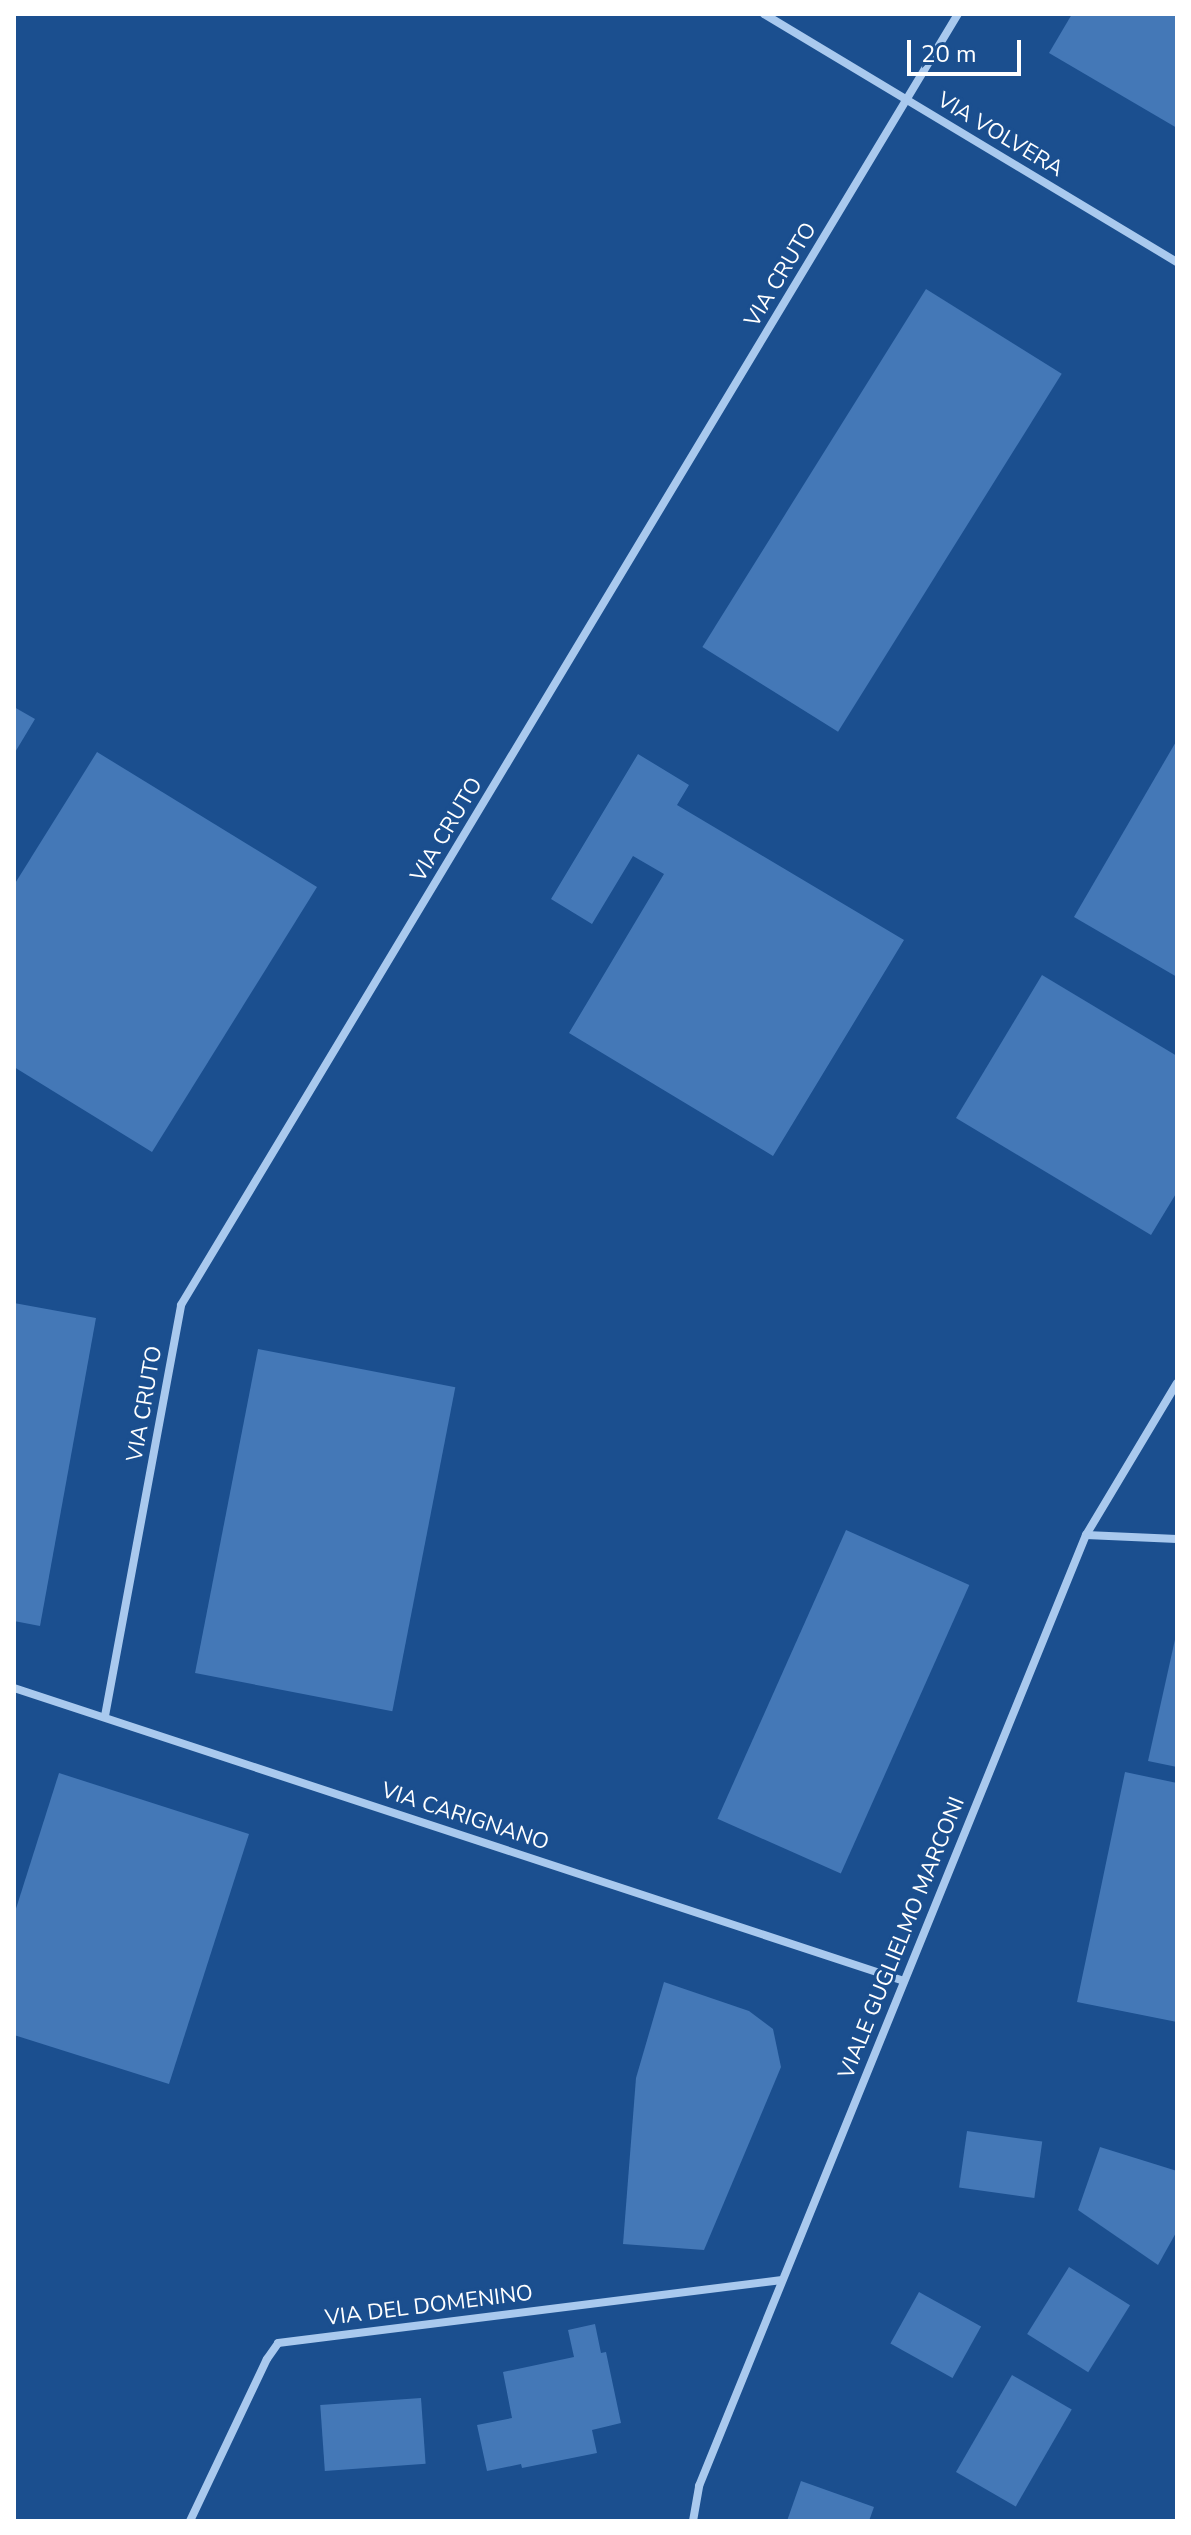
<!DOCTYPE html>
<html>
<head>
<meta charset="utf-8">
<style>
	body { margin:0 }
	#map { position:relative; width:1191px; height:2535px; overflow:hidden; background:#1b4f8f; font-family:"Nunito Sans",sans-serif }
	div>[style] { position:absolute }
	.building>* { inset:0; background:#4478b7; transform-origin:0 0 }
	.street>* { height:8px; margin:-4px; padding:0 4px; transform-origin:4px; border-radius:4px; background:#a9c9ee }
	span { translate:-50% -50%; white-space:nowrap; text-align:center; line-height:1.15; -webkit-text-stroke:6px #1b4f8f; paint-order:stroke }
	.street-label { font-size:22px; color:#fff }
	.frame { position:absolute; inset:0; border:16px solid #fff; pointer-events:none }
	.scale { position:absolute; left:907px; top:40px; width:114px; height:36px; box-sizing:border-box; border:4px solid #fff; border-top:0; padding-left:10px; font-size:24px; line-height:28px; white-space:nowrap; color:#fff; -webkit-text-stroke:6px #1b4f8f; paint-order:stroke }
</style>
</head>
<body>
<div id="map">
	<div class="building">
		<div style="clip-path:polygon(1072px 14px,1177px 14px,1177px 128px,1049px 53px)"></div>
		<div style="left:926px;top:289px;width:160px;height:422px;rotate:32deg"></div>
		<div style="clip-path:polygon(14px 707px,35px 719px,14px 754px)"></div>
		<div style="clip-path:polygon(1177px 740px,1177px 977px,1074px 917px)"></div>
		<div style="clip-path:polygon(97px 752px,317px 887px,152px 1152px,14px 1067px,14px 885px)"></div>
		<div style="clip-path:polygon(638px 754px,689px 785px,677px 805px,904px 940px,773px 1156px,569px 1033px,664px 874px,633px 856px,592px 924px,551px 899px)"></div>
		<div style="clip-path:polygon(1042px 975px,1177px 1056px,1177px 1192px,1151px 1235px,956px 1118px)"></div>
		<div style="clip-path:polygon(14px 1303px,96px 1318px,40px 1626px,14px 1621px)"></div>
		<div style="left:258px;top:1349px;width:201px;height:330px;rotate:11deg"></div>
		<div style="left:846px;top:1530px;width:135px;height:316px;rotate:24deg"></div>
		<div style="clip-path:polygon(1176px 1635px,1177px 1635px,1177px 1767px,1148px 1761px)"></div>
		<div style="clip-path:polygon(1125px 1772px,1177px 1783px,1177px 2022px,1077px 2002px)"></div>
		<div style="clip-path:polygon(59px 1773px,249px 1834px,169px 2084px,14px 2035px,14px 1915px)"></div>
		<div style="clip-path:polygon(664px 1982px,749px 2011px,773px 2029px,781px 2067px,704px 2250px,623px 2244px,636px 2078px)"></div>
		<div style="left:967px;top:2131px;width:76px;height:57px;rotate:8deg"></div>
		<div style="clip-path:polygon(1100px 2147px,1177px 2171px,1177px 2231px,1158px 2265px,1078px 2210px)"></div>
		<div style="left:1069px;top:2267px;width:72px;height:79px;rotate:32deg"></div>
		<div style="left:919px;top:2292px;width:71px;height:59px;rotate:29deg"></div>
		<div style="clip-path:polygon(595px 2324px,601px 2353px,606px 2352px,621px 2423px,592px 2430px,597px 2453px,522px 2468px,521px 2464px,487px 2471px,477px 2425px,512px 2418px,503px 2372px,574px 2357px,568px 2330px)"></div>
		<div style="left:1012px;top:2375px;width:69px;height:112px;rotate:30deg"></div>
		<div style="left:421px;top:2398px;width:66px;height:101px;rotate:86deg"></div>
		<div style="clip-path:polygon(801px 2481px,874px 2507px,869px 2521px,787px 2521px)"></div>
	</div>
	<div class="street">
		<div style="left:764px;top:14px;width:482px;rotate:31deg"></div>
		<div style="left:1086px;top:1535px;width:91px;rotate:2.5deg"></div>
		<div style="left:14px;top:1688px;width:937px;rotate:18.22deg"></div>
		<div style="left:105px;top:1716px;width:418px;rotate:-79.5deg"></div>
		<div style="left:181px;top:1305px;width:1507px;rotate:-58.96deg"></div>
		<div style="left:190px;top:2521px;width:179px;rotate:-64.6deg"></div>
		<div style="left:267px;top:2359px;width:19px;rotate:-55deg"></div>
		<div style="left:278px;top:2343px;width:508px;rotate:-7.13deg"></div>
		<div style="left:693px;top:2521px;width:36px;rotate:-80deg"></div>
		<div style="left:699px;top:2486px;width:1027px;rotate:-67.86deg"></div>
		<div style="left:1086px;top:1535px;width:177px;rotate:-59.1deg"></div>
	</div>
	<div class="street-label">
		<span style="left:1000px;top:135px;rotate:31deg">VIA VOLVERA</span>
		<span style="left:781px;top:275px;rotate:-59deg">VIA CRUTO</span>
		<span style="left:447px;top:830px;rotate:-59deg">VIA CRUTO</span>
		<span style="left:145px;top:1404px;rotate:-80deg">VIA CRUTO</span>
		<span style="left:465px;top:1817px;rotate:18deg">VIA CARIGNANO</span>
		<span style="left:902px;top:1938px;rotate:-68deg">VIALE GUGLIELMO MARCONI</span>
		<span style="left:429px;top:2306px;rotate:-7deg">VIA DEL DOMENINO</span>
	</div>
	<div class="frame"></div>
	<div class="scale">20 m</div>
</div>
</body>
</html>
